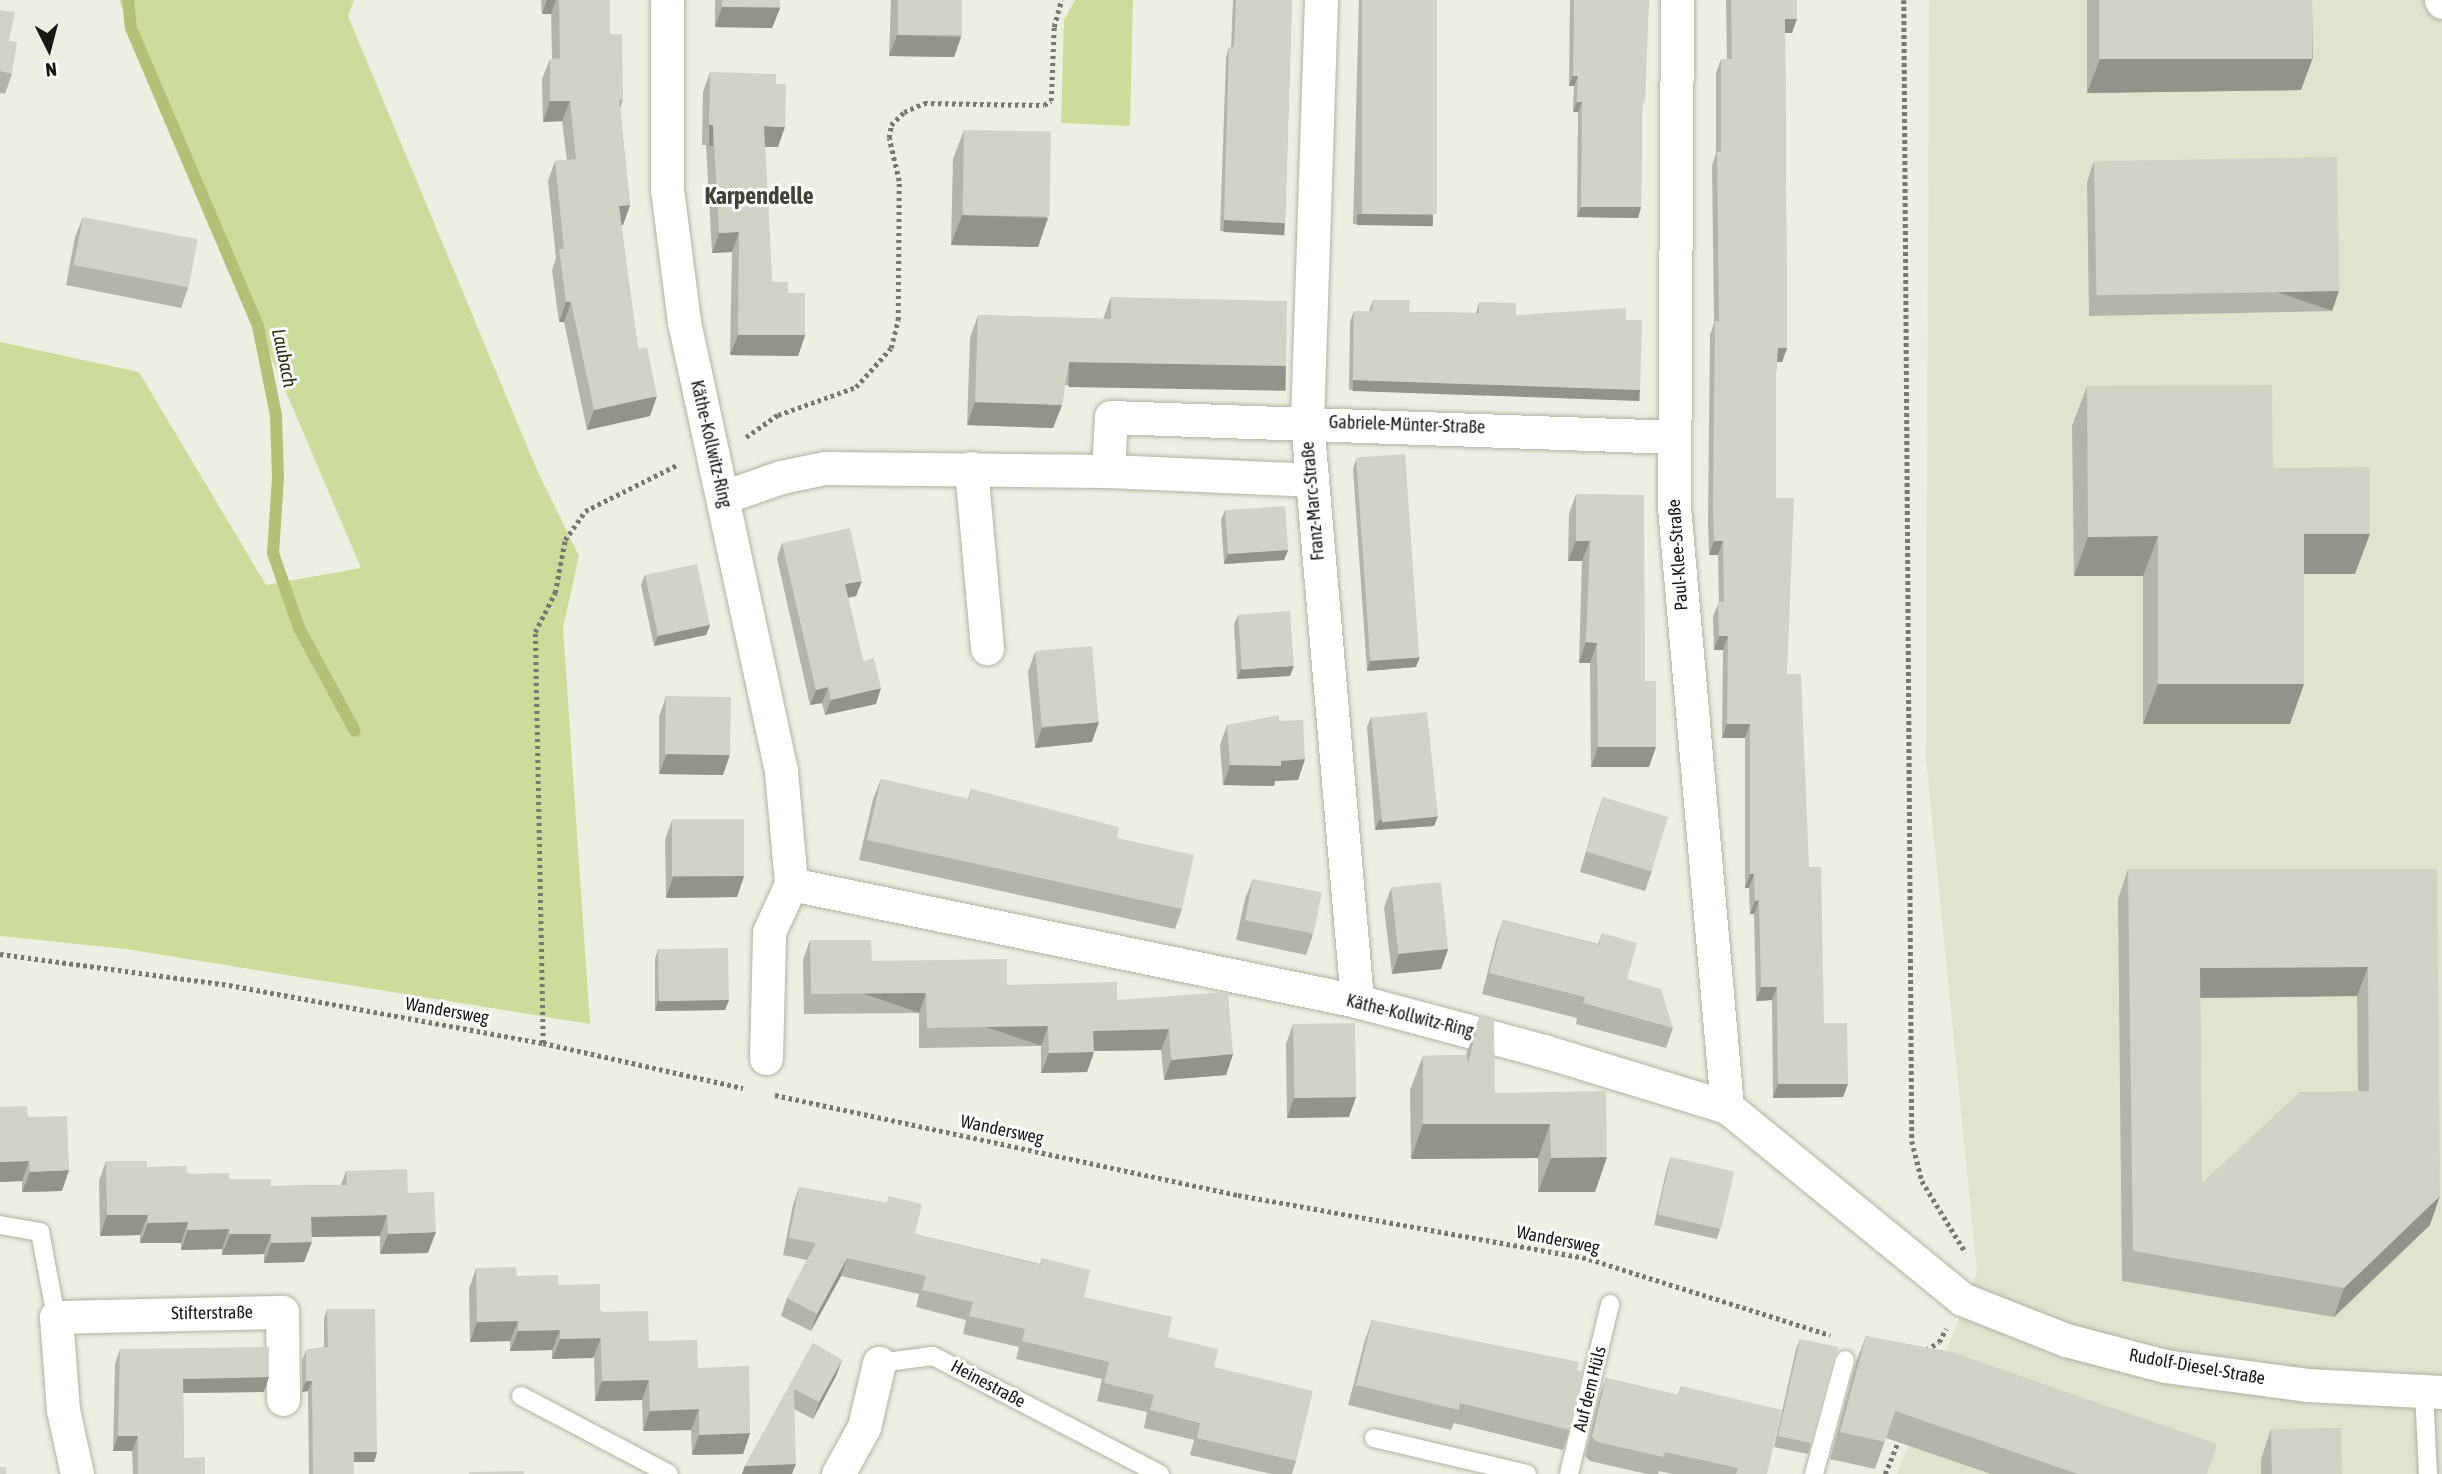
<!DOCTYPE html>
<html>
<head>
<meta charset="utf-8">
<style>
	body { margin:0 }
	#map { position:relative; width:2442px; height:1474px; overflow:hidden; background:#ecf0e2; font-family:"Asap Condensed",sans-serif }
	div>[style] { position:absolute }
	.built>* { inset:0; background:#dfe4cf }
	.green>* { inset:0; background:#cedc9b }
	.stream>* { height:12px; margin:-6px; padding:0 6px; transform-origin:6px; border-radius:6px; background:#b2c177 }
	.path>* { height:4.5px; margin-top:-2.25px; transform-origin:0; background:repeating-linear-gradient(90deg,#777a71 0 3.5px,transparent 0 7px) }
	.roads { filter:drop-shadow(0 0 2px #afb3a6) drop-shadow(0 0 2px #afb3a6) }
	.service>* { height:18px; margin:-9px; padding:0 9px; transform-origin:9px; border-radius:9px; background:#fff }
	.minor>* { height:33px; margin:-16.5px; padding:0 16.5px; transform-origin:16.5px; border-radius:16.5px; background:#fff }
	.wall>* { inset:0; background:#b3b5aa }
	.shaded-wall>* { inset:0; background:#92948b; transform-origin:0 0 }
	.building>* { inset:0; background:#d0d3c6; transform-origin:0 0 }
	span { translate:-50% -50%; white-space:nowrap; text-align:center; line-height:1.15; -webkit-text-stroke:6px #fff; paint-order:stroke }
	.street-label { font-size:18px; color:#171813 }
	.water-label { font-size:19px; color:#272d0c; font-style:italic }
	.district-label { font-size:24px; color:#404338; font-weight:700 }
	.north { position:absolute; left:14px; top:14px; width:70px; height:70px; -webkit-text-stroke:5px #fff; paint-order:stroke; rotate:174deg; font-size:19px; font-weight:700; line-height:28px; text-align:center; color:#171813 }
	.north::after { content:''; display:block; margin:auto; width:24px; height:32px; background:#171813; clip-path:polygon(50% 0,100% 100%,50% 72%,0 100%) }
</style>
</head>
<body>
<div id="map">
	<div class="built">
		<div style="clip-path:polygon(1929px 0,2442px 0,2442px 1474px,1897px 1474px,1977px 1273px,1926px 759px)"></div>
	</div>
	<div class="green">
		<div style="clip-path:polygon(119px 0,354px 0,348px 16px,537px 470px,579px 556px,563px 628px,590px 1024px,126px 949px,0 936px,0 342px,139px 372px,266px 585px,361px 568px)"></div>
		<div style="clip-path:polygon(1075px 0,1133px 0,1130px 126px,1061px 123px,1064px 20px)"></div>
	</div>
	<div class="stream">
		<div style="left:128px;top:0;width:28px;rotate:84deg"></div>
		<div style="left:131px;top:28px;width:324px;rotate:66.9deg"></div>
		<div style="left:258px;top:326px;width:91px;rotate:78.6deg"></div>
		<div style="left:276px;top:415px;width:63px;rotate:88.2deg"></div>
		<div style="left:278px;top:478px;width:75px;rotate:93.8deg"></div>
		<div style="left:273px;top:553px;width:79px;rotate:70.9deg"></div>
		<div style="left:299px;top:628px;width:117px;rotate:61.5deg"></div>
	</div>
	<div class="path">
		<div style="left:1904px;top:0;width:1141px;rotate:89.6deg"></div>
		<div style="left:1912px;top:1141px;width:41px;rotate:76deg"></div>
		<div style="left:1922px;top:1181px;width:84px;rotate:58.6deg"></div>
		<div style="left:746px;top:437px;width:39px;rotate:-35deg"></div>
		<div style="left:778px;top:415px;width:83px;rotate:-19.7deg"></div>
		<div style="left:856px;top:387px;width:52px;rotate:-48.1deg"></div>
		<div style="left:891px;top:348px;width:29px;rotate:-76deg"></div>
		<div style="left:898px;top:320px;width:139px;rotate:-89.6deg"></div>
		<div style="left:899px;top:181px;width:44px;rotate:-103.1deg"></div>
		<div style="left:889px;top:138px;width:13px;rotate:-81deg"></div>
		<div style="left:891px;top:125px;width:18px;rotate:-45deg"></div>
		<div style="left:904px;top:112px;width:22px;rotate:-24deg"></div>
		<div style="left:924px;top:103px;width:120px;rotate:1deg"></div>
		<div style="left:1044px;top:105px;width:8px;rotate:-30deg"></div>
		<div style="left:1051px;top:101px;width:74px;rotate:-87.7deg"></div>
		<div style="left:1054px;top:27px;width:28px;rotate:-75deg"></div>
		<div style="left:0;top:954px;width:231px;rotate:7.7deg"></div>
		<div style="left:229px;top:985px;width:319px;rotate:10.5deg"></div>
		<div style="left:543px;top:1043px;width:205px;rotate:12.7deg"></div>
		<div style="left:543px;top:1043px;width:411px;rotate:-91.1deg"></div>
		<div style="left:535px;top:632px;width:44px;rotate:-62.9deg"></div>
		<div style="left:555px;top:593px;width:54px;rotate:-79.3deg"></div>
		<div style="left:565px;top:540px;width:35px;rotate:-55deg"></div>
		<div style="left:585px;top:511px;width:105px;rotate:-26.6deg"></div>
		<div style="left:775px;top:1095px;width:474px;rotate:12.2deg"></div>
		<div style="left:1238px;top:1195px;width:357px;rotate:10.3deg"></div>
		<div style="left:1589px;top:1259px;width:253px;rotate:17.5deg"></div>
		<div style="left:1926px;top:1350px;width:15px;rotate:-32deg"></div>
		<div style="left:1939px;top:1342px;width:15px;rotate:-62deg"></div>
		<div style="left:1885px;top:1474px;width:40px;rotate:-68deg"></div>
	</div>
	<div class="roads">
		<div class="service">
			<div style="left:0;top:1225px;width:41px;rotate:9.9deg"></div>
			<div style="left:40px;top:1232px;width:86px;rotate:79.3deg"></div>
			<div style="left:879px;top:1363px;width:54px;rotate:-7.4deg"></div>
			<div style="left:933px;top:1356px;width:256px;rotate:27.5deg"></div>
			<div style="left:2424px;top:1392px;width:82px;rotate:87.2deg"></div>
			<div style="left:521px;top:1396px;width:167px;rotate:27.8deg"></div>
			<div style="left:1374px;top:1438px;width:157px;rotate:13.2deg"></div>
			<div style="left:1569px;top:1474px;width:175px;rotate:-76.4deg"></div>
			<div style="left:1814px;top:1474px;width:118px;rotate:-74.8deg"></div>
		</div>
		<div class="minor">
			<div style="left:667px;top:0;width:189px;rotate:90deg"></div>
			<div style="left:667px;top:189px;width:134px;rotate:82.7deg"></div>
			<div style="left:684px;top:322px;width:459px;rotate:77.8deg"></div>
			<div style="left:781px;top:771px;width:113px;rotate:84.9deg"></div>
			<div style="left:791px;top:884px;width:578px;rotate:11.68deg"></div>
			<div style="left:1357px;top:1001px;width:194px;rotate:15deg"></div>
			<div style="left:1544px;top:1051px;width:191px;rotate:17deg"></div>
			<div style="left:1727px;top:1107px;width:303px;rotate:39.2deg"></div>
			<div style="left:1962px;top:1299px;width:112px;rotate:21.5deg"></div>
			<div style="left:2066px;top:1340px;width:102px;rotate:14.7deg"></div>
			<div style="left:2165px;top:1366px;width:143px;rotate:7.6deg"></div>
			<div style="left:2307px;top:1385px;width:135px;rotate:3deg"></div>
			<div style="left:1321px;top:0;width:421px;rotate:91.9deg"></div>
			<div style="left:1307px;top:421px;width:582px;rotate:85.07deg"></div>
			<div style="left:1677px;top:0;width:507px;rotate:90.34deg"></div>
			<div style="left:1674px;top:507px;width:602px;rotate:84.95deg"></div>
			<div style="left:2441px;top:0;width:2px;rotate:63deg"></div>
			<div style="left:971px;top:468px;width:181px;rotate:84.9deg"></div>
			<div style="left:1108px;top:471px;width:203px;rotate:2.5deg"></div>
			<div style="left:724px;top:497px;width:60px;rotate:-19.3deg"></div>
			<div style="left:781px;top:477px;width:45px;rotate:-11.6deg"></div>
			<div style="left:825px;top:468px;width:283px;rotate:0.6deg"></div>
			<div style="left:1108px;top:471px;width:54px;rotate:-86.8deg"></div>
			<div style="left:1111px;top:417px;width:563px;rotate:2.03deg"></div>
			<div style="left:766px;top:1058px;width:126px;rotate:-88.6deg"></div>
			<div style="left:769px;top:932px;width:53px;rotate:-65.4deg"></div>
			<div style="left:77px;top:1474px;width:66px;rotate:-102.3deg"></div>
			<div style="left:63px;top:1410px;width:93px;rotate:-94.3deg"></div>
			<div style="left:56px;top:1317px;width:226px;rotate:-1.3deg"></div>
			<div style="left:282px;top:1312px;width:87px;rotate:89.3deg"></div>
			<div style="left:838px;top:1474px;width:54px;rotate:-61deg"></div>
			<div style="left:864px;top:1427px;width:66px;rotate:-76.8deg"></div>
		</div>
	</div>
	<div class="wall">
		<div style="clip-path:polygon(541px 0,610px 0,610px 34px,623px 100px,620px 109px,630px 205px,623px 225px,621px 225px,638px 349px,650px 416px,587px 430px,564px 322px,559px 322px,552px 270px,556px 258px,548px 181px,555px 161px,567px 160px,562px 121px,543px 122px,542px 79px,550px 59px,552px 59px,551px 14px,542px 14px)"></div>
		<div style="clip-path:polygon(715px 0,780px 0,780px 8px,772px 28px,715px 27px)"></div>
		<div style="clip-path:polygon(891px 0,962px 0,961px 37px,954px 57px,889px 56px)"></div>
		<div style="clip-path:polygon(1233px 0,1292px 0,1285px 223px,1281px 234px,1220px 231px,1226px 57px,1229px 47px,1231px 47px)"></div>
		<div style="clip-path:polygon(1359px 0,1437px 0,1433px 215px,1430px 225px,1353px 224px)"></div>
		<div style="clip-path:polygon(1570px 0,1649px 0,1642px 113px,1641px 207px,1638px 218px,1577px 217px,1578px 112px,1573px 112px,1574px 86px,1569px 86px)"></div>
		<div style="clip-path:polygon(1726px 0,1797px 0,1792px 33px,1785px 33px,1787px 348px,1782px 362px,1777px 362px,1776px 374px,1776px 498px,1787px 674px,1809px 867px,1824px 1023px,1843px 1097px,1773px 1098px,1772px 1000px,1756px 1001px,1754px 914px,1750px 914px,1749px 888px,1745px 888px,1745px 738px,1722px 738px,1723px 650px,1714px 650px,1713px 616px,1719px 602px,1718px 555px,1709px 555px,1708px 521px,1710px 335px,1714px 323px,1712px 165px,1716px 154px,1716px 73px,1721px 59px,1727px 59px)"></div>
		<div style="clip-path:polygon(2087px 0,2312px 0,2313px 57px,2301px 90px,2087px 93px)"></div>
		<div style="clip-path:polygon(0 10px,9px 41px,12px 74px,5px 94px,0 93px)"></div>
		<div style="clip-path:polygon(710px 72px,778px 147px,765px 147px,772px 282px,788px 293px,805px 335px,798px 356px,730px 355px,732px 252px,712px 253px,706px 145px,702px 145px,703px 92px)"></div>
		<div style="clip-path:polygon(964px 130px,1048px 218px,1038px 247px,951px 245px,953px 159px)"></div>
		<div style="clip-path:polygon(2094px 161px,2332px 311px,2089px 316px,2087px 182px)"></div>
		<div style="clip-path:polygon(83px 217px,188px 288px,181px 308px,66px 285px,75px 237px)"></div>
		<div style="clip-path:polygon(1111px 297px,1286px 366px,1278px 389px,1065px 385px,1062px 405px,1053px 428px,967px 425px,970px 338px,978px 315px,1103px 319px)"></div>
		<div style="clip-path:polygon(1373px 300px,1409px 312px,1476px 313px,1479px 302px,1516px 315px,1626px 320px,1640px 390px,1637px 400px,1349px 390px,1350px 322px,1354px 311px,1369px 311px)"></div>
		<div style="clip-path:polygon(2087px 386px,2273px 468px,2355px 574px,2304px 574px,2290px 724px,2143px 724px,2143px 576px,2074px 576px,2072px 426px)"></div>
		<div style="clip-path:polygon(1356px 459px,1416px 667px,1367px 671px,1353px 469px)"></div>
		<div style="clip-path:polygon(1576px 494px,1645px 681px,1649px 767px,1591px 767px,1590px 663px,1579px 663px,1582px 561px,1568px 561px,1569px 514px)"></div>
		<div style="clip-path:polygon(1225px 510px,1288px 550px,1284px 560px,1224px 564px,1221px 520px)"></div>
		<div style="clip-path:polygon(782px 543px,856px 596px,848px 598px,863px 661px,876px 704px,825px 715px,822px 703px,810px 705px,777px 558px)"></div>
		<div style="clip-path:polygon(645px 575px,710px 625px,706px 635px,654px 646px,641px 585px)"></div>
		<div style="clip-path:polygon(1238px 615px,1290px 676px,1237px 679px,1234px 625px)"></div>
		<div style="clip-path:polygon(1035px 652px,1092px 742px,1035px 748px,1028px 672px)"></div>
		<div style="clip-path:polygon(666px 696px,730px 754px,723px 775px,659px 774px,659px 717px)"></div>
		<div style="clip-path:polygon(1371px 717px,1438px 816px,1434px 826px,1375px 830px,1367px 727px)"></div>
		<div style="clip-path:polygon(1279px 721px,1305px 759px,1298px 780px,1275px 781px,1274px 786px,1223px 785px,1220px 745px,1227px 725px)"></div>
		<div style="clip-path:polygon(881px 779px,968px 799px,971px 789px,1117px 838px,1182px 909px,1175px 929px,859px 860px,873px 799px)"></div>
		<div style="clip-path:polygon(1603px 797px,1652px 871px,1645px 891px,1580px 872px,1596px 817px)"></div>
		<div style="clip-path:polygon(672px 820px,744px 876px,737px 897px,666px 898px,665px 840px)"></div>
		<div style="clip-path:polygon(evenodd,2128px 869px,2437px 869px,2430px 1225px,2334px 1317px,2122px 1281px,2118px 899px,2128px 869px,2357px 996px,2358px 1091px,2202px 1183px,2200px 998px,2357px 996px)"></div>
		<div style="clip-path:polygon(1253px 879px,1313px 935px,1306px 955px,1236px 940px,1245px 899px)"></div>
		<div style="clip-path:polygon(1391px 888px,1448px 949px,1441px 969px,1392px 974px,1384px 908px)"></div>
		<div style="clip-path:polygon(1503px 920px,1598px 944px,1602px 933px,1627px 979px,1673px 1028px,1666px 1048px,1576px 1024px,1577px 1018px,1482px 994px,1496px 940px)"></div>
		<div style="clip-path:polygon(810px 940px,872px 961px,1007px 985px,1117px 1000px,1233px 1054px,1226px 1075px,1164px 1080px,1161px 1050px,1094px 1051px,1087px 1072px,1041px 1073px,1041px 1046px,919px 1048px,919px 1013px,804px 1014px,803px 960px)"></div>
		<div style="clip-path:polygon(658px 949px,729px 1000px,725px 1010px,655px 1011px,655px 959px)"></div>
		<div style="clip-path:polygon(1480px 1016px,1495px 1093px,1607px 1157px,1595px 1192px,1538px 1192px,1538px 1158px,1411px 1159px,1410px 1090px,1423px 1056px,1466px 1055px)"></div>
		<div style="clip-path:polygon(1293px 1024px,1349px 1117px,1287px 1118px,1286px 1044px)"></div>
		<div style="clip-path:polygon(0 1107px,28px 1117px,62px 1191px,22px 1192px,22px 1181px,0 1182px)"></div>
		<div style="clip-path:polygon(1671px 1157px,1720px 1229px,1717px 1239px,1654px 1225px,1667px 1168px)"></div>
		<div style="clip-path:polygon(106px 1161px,271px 1186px,341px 1185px,346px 1171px,408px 1193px,428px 1253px,380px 1254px,380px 1236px,311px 1237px,304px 1262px,264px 1263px,264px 1254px,222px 1255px,222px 1249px,181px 1250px,181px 1243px,140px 1243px,140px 1235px,100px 1236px,99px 1181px)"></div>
		<div style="clip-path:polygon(799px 1187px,887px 1203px,889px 1196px,915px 1234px,1040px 1264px,1042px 1258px,1084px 1297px,1168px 1337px,1214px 1367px,1296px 1461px,1292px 1474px,1271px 1474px,1190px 1455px,1194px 1440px,1144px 1428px,1147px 1412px,1097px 1401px,1102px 1379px,1016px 1359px,1019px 1347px,963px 1334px,966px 1320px,916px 1307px,919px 1294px,841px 1276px,811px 1331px,781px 1316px,787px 1298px,807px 1260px,783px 1255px,793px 1205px)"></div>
		<div style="clip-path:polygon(476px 1268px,558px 1285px,649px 1341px,698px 1368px,750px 1433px,743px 1454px,692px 1455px,691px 1430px,643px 1431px,642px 1400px,595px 1401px,594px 1357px,552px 1359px,552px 1350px,510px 1351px,510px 1341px,470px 1342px,469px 1289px)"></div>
		<div style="clip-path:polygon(327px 1309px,377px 1452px,374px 1462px,354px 1462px,354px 1474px,309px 1474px,308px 1391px,302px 1392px,302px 1361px,306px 1350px,324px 1347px,324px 1319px)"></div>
		<div style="clip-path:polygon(1372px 1320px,1570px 1430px,1563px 1450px,1454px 1423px,1451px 1430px,1348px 1405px,1365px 1340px)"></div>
		<div style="clip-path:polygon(1866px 1336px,2207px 1474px,1991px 1474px,1886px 1438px,1875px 1469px,1830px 1459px,1856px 1362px)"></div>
		<div style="clip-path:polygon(1800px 1339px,1811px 1443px,1808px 1454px,1774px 1447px,1796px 1349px)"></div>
		<div style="clip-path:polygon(813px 1343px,842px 1360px,836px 1376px,813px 1419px,794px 1409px,792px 1474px,742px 1474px,745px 1466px)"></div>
		<div style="clip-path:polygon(120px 1349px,269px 1377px,264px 1392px,183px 1393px,184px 1458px,205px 1474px,133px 1474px,132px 1451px,113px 1451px,115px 1364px)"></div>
		<div style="clip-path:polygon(1606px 1378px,1678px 1395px,1681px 1386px,1767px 1474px,1672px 1474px,1659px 1471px,1658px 1474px,1647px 1474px,1590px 1461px,1585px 1456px,1599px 1397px)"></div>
		<div style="clip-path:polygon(2271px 1429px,2342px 1474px,2261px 1474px,2261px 1459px)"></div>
	</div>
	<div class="shaded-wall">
		<div style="clip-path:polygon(547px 0,556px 0,551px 14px,542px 14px)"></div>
		<div style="clip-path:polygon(722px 7px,780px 8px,772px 28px,715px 27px)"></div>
		<div style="clip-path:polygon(1785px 19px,1797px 19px,1792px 33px,1780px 33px)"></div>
		<div style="clip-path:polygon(897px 35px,961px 37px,954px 57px,889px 56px)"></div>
		<div style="clip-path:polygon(2313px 57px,2301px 90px,2087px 93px,2100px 59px)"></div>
		<div style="clip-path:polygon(1573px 76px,1578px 76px,1574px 86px,1569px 86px)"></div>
		<div style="clip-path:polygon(550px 101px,570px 101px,562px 121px,543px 122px)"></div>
		<div style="clip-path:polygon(1577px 102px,1582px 102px,1578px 112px,1573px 112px)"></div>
		<div style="left:709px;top:125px;width:4px;height:21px"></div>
		<div style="clip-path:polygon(764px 126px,785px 127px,778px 147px,757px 147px)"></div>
		<div style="clip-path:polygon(630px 205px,623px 225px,611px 226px,619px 206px)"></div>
		<div style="clip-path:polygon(1581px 207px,1641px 207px,1638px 218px,1577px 217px)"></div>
		<div style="left:1357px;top:214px;width:76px;height:11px;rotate:1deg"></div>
		<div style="clip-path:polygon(962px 215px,1048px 218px,1038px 247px,951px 245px)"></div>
		<div style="left:1224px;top:220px;width:61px;height:12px;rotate:3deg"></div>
		<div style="clip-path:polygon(739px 232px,732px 252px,712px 253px,719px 233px)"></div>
		<div style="left:2339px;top:291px;width:21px;height:242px;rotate:109deg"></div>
		<div style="clip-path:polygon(566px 302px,571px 302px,564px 322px,559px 322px)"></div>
		<div style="clip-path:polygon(738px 335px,805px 335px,798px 356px,730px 355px)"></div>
		<div style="clip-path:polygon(1778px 348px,1787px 348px,1782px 362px,1773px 362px)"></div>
		<div style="left:1069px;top:362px;width:217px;height:25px;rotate:1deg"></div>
		<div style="left:1353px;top:380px;width:287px;height:11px;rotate:2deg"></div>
		<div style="clip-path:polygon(657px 396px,650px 416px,587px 430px,594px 410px)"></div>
		<div style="clip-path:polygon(975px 402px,1062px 405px,1053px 428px,967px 425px)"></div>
		<div style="clip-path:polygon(2304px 534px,2370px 534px,2355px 574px,2289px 574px)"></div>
		<div style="clip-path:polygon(2158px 536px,2143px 576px,2074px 576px,2088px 537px)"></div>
		<div style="clip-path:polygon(1576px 541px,1590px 541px,1582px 561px,1568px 561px)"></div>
		<div style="clip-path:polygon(1714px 541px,1723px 541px,1718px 555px,1709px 555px)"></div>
		<div style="clip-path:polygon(1288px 550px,1284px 560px,1224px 564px,1228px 553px)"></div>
		<div style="clip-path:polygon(862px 581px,856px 596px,839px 599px,845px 584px)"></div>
		<div style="clip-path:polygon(710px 625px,706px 635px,654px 646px,658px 636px)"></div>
		<div style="clip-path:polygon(1719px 636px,1728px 636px,1723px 650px,1714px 650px)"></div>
		<div style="clip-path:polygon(1586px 642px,1597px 643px,1590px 663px,1579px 663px)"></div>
		<div style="clip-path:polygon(1420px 657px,1416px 667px,1367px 671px,1370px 660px)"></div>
		<div style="clip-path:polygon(1294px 666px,1290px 676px,1237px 679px,1241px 669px)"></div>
		<div style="clip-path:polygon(2158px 684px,2304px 684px,2290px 724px,2143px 724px)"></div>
		<div style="clip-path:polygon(828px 687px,822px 703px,810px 705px,816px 690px)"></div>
		<div style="clip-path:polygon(881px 688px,876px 704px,825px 715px,831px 700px)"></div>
		<div style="clip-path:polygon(1099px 722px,1092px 742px,1035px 748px,1042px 728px)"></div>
		<div style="clip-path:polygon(1727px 724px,1750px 724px,1745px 738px,1722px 738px)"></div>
		<div style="clip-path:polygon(1598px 747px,1656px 747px,1649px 767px,1591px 767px)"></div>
		<div style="clip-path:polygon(667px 754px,730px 754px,723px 775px,659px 774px)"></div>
		<div style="clip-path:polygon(1305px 759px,1298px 780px,1275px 781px,1274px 786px,1223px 785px,1230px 765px)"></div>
		<div style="clip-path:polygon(1438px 816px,1434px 826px,1375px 830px,1379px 820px)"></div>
		<div style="clip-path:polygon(1750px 874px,1754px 874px,1749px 888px,1745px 888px)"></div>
		<div style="clip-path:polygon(744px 876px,737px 897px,666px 898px,673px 877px)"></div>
		<div style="clip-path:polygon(1759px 900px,1754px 914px,1750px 914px,1755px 901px)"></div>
		<div style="clip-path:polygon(1448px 949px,1441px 969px,1392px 974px,1399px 954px)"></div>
		<div style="clip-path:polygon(2368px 967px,2357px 996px,2189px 998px,2200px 968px)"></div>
		<div style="clip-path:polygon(1761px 987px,1777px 987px,1772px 1000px,1756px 1001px)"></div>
		<div style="left:926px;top:993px;width:21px;height:115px;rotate:109deg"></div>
		<div style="clip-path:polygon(658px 1000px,729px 1000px,725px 1010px,655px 1011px)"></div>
		<div style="left:1048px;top:1026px;width:21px;height:121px;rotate:109deg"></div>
		<div style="clip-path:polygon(1169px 1029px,1161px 1050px,1086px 1051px,1093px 1031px)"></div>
		<div style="clip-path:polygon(1094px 1052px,1087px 1072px,1041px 1073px,1049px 1053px)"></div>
		<div style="clip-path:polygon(1233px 1054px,1226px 1075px,1164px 1080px,1171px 1060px)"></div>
		<div style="clip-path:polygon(1778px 1084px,1848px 1084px,1843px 1097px,1773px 1098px)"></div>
		<div style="clip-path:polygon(1356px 1097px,1349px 1117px,1287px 1118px,1294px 1098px)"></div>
		<div style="clip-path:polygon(1423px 1124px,1550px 1124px,1538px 1158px,1411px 1159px)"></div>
		<div style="clip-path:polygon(1607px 1157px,1595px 1192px,1538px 1192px,1551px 1158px)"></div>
		<div style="clip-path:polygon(29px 1161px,22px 1181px,0 1182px,0 1162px)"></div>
		<div style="clip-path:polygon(69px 1170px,62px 1191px,22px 1192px,30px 1172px)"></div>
		<div style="clip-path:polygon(2440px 1196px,2430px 1225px,2334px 1317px,2344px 1288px)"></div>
		<div style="clip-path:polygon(107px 1215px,148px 1215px,140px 1235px,100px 1236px)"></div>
		<div style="clip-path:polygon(387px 1215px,380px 1236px,304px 1237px,311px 1217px)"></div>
		<div style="clip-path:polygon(188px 1222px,181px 1243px,140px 1243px,148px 1223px)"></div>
		<div style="clip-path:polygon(229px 1229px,222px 1249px,181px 1250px,188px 1230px)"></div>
		<div style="clip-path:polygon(436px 1232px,428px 1253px,380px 1254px,388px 1234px)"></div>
		<div style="clip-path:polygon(230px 1234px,271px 1234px,264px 1254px,222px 1255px)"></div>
		<div style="clip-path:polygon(312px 1242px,304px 1262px,264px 1263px,271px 1243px)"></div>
		<div style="clip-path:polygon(847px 1258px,841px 1276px,811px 1331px,817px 1314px)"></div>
		<div style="clip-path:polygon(518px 1321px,510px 1341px,470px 1342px,477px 1322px)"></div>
		<div style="clip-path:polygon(560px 1330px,552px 1350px,510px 1351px,518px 1331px)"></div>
		<div style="clip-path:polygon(601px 1338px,593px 1358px,552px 1359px,560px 1339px)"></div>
		<div style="clip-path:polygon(842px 1360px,836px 1376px,813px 1419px,819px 1402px)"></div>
		<div style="clip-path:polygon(269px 1377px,264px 1392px,178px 1393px,183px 1379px)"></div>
		<div style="clip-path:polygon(649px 1380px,642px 1400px,595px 1401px,602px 1381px)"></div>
		<div style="clip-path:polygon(306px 1381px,312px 1381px,308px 1391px,302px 1392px)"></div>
		<div style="clip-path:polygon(699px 1409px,691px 1430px,643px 1431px,650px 1411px)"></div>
		<div style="clip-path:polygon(750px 1433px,743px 1454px,692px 1455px,699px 1435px)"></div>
		<div style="clip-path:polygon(118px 1436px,138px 1436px,132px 1451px,113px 1451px)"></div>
		<div style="clip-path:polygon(354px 1452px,377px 1452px,374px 1462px,350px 1462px)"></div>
		<div style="clip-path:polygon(796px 1464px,792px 1474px,742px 1474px,745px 1466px)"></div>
	</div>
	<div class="building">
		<div style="clip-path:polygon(559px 0,610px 0,610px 34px,622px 34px,623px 100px,619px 100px,630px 205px,619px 206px,638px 349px,647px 347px,657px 396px,594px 410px,571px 302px,566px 302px,559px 249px,564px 249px,555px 161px,576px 159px,570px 101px,550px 101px,550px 59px,560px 58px)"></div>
		<div style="left:722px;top:0;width:58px;height:7px"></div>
		<div style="left:898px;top:0;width:64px;height:35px"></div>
		<div style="clip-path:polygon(1236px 0,1292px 0,1285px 223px,1224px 220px,1229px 47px,1234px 47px)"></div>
		<div style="left:1362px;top:0;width:75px;height:214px"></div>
		<div style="clip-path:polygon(1574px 0,1649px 0,1645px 103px,1642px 103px,1641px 207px,1581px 207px,1582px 102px,1577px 102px,1578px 76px,1573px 76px)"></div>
		<div style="clip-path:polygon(1731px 0,1797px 0,1797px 19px,1785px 19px,1787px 348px,1778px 348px,1776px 374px,1776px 498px,1794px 498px,1787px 674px,1801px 674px,1809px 867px,1821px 867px,1824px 1023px,1847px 1023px,1848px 1084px,1778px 1084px,1777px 987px,1761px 987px,1759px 900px,1755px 901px,1754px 874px,1750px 874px,1750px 724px,1727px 724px,1728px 636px,1719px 636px,1718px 602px,1724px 602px,1723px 541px,1714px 541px,1713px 507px,1715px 321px,1719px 321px,1717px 152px,1721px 151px,1721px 59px,1732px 59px)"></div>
		<div style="left:2099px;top:0;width:213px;height:59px"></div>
		<div style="clip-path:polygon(0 10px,15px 12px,9px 41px,17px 42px,12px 74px,0 71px)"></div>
		<div style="clip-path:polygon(710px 72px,776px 74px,776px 84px,786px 84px,785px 127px,764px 126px,772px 282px,788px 282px,788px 293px,805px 293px,805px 335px,738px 335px,739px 232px,719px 233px,713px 125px,709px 125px)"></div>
		<div style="left:964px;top:130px;width:87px;height:85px;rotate:1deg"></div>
		<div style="left:2337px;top:157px;width:134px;height:243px;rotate:89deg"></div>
		<div style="left:83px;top:217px;width:117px;height:49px;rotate:11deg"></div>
		<div style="clip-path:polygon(1111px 297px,1287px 301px,1286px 366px,1069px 362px,1062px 405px,975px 402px,978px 315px,1111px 319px)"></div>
		<div style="clip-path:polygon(1373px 300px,1410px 300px,1409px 312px,1479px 313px,1479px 302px,1516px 303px,1516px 315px,1626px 308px,1626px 320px,1642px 320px,1640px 390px,1353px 380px,1354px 311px,1372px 311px)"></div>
		<div style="clip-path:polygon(2272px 385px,2273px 468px,2370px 467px,2370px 534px,2304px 534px,2304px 684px,2158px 684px,2158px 536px,2088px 537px,2087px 386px)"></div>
		<div style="left:1405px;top:454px;width:204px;height:49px;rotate:86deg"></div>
		<div style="clip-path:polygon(1576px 494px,1644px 495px,1645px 681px,1656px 681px,1656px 747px,1598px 747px,1597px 643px,1586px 642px,1590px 541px,1576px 541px)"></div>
		<div style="left:1285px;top:506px;width:44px;height:60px;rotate:86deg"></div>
		<div style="clip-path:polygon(850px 528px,862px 581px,845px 584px,863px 661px,874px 658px,881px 688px,831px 700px,828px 687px,816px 690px,782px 543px)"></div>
		<div style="left:697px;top:564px;width:62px;height:53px;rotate:78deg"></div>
		<div style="left:1290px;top:611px;width:55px;height:52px;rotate:86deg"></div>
		<div style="left:1092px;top:646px;width:76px;height:57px;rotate:85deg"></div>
		<div style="left:666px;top:696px;width:65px;height:58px;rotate:1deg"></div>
		<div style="left:1427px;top:712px;width:105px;height:56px;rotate:84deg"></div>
		<div style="clip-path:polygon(1279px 715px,1279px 721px,1303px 720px,1305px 759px,1281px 761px,1281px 766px,1230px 765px,1227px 725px)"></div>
		<div style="clip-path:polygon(881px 779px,969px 799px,971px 789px,1119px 827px,1117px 838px,1194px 855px,1182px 909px,867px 840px)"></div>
		<div style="left:1603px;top:797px;width:68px;height:57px;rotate:17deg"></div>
		<div style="left:744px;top:819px;width:57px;height:72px;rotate:90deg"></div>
		<div style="clip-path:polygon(evenodd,2128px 869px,2437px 869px,2440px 1196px,2344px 1288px,2133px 1251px,2128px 869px,2368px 967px,2369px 1091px,2300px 1092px,2202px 1183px,2200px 968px,2368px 967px)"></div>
		<div style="left:1253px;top:879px;width:70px;height:42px;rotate:11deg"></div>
		<div style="left:1441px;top:882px;width:67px;height:50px;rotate:84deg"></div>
		<div style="clip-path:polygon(1503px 920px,1599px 945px,1602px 933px,1637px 943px,1627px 979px,1661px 989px,1673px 1028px,1583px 1003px,1585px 997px,1489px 973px)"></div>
		<div style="clip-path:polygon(810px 940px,871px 940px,872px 961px,1007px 959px,1007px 985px,1117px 982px,1117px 1000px,1228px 992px,1233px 1054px,1171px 1060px,1169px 1029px,1093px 1031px,1094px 1052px,1049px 1053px,1048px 1026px,927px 1028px,926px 993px,811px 994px)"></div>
		<div style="left:728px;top:948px;width:52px;height:70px;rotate:89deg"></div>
		<div style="clip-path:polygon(1480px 1016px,1494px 1020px,1495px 1093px,1606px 1091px,1607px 1157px,1551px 1158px,1550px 1124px,1423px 1124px,1423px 1056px,1467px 1055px,1468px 1063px)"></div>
		<div style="left:1355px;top:1023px;width:74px;height:62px;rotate:89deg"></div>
		<div style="clip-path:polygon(27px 1106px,28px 1117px,67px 1116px,69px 1170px,30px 1172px,29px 1161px,0 1162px,0 1107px)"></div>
		<div style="left:1671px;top:1157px;width:65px;height:59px;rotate:13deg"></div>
		<div style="clip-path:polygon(106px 1161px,147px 1161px,147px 1167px,187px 1166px,187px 1174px,229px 1173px,229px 1179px,271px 1179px,271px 1186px,347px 1185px,346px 1171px,407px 1169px,408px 1193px,434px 1192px,436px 1232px,388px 1234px,387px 1215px,311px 1217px,312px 1242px,271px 1243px,271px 1234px,230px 1234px,229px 1229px,188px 1230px,188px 1222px,148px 1223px,148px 1215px,107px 1215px)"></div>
		<div style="clip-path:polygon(799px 1187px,887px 1203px,889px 1196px,922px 1204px,915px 1234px,1041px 1265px,1042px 1258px,1090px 1270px,1084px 1297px,1172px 1317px,1168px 1337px,1218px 1349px,1214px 1367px,1313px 1391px,1296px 1461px,1197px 1438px,1200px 1423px,1150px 1410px,1154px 1395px,1104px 1383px,1109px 1362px,1022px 1341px,1025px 1329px,969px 1316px,973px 1302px,922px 1290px,926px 1276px,847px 1258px,817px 1314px,787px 1298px,816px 1243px,789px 1238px)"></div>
		<div style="clip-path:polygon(516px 1267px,517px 1276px,558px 1275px,558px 1285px,600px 1284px,600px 1312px,648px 1311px,649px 1341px,697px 1340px,698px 1368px,749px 1366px,750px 1433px,699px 1435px,699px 1409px,650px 1411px,649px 1380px,602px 1381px,600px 1316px,601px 1338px,560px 1339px,560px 1330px,518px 1331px,518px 1321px,477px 1322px,476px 1268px)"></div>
		<div style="clip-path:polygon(327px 1309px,375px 1309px,377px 1452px,354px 1452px,354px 1474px,313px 1474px,312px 1381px,306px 1381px,306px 1350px,328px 1347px)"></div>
		<div style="clip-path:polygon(1372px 1320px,1579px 1362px,1577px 1370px,1584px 1372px,1570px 1430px,1460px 1403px,1459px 1410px,1356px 1385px)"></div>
		<div style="clip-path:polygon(1866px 1336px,1951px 1352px,2217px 1444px,2207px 1474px,2078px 1474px,1895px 1411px,1885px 1442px,1840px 1432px)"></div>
		<div style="clip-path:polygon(1800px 1339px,1838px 1347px,1811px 1443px,1778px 1436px)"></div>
		<div style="clip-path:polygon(813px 1343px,842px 1360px,819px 1402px,794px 1389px,796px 1464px,745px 1466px)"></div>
		<div style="clip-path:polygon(269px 1347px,269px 1377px,183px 1379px,184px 1458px,205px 1457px,205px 1474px,138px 1474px,138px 1436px,118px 1436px,120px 1349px)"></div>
		<div style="clip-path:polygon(1606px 1378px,1679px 1395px,1681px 1386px,1782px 1410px,1767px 1474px,1736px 1474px,1738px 1468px,1665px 1452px,1664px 1457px,1597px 1442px,1592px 1437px)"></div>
		<div style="left:2341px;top:1428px;width:46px;height:70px;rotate:89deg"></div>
		<div style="left:0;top:1467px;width:6px;height:7px"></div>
		<div style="clip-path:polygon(524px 1471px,524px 1474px,469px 1474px,469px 1472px)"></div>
	</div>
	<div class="street-label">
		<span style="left:1407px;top:425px;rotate:2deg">Gabriele-Münter-Straße</span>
		<span style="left:711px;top:444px;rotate:77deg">Käthe-Kollwitz-Ring</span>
		<span style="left:1313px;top:501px;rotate:-95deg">Franz-Marc-Straße</span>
		<span style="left:1678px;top:555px;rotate:-94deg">Paul-Klee-Straße</span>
		<span style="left:447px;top:1011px;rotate:10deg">Wandersweg</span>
		<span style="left:1410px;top:1016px;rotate:14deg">Käthe-Kollwitz-Ring</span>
		<span style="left:1002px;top:1130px;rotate:12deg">Wandersweg</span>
		<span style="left:1558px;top:1240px;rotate:11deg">Wandersweg</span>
		<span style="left:212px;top:1313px;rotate:-1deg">Stifterstraße</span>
		<span style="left:2197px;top:1367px;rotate:10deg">Rudolf-Diesel-Straße</span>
		<span style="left:988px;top:1384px;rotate:28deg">Heinestraße</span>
		<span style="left:1590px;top:1389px;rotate:-76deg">Auf dem Hüls</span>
	</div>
	<div class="water-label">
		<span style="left:284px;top:358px;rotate:78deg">Laubach</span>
	</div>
	<div class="district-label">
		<span style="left:759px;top:196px">Karpendelle</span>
	</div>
	<div class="north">N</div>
</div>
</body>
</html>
